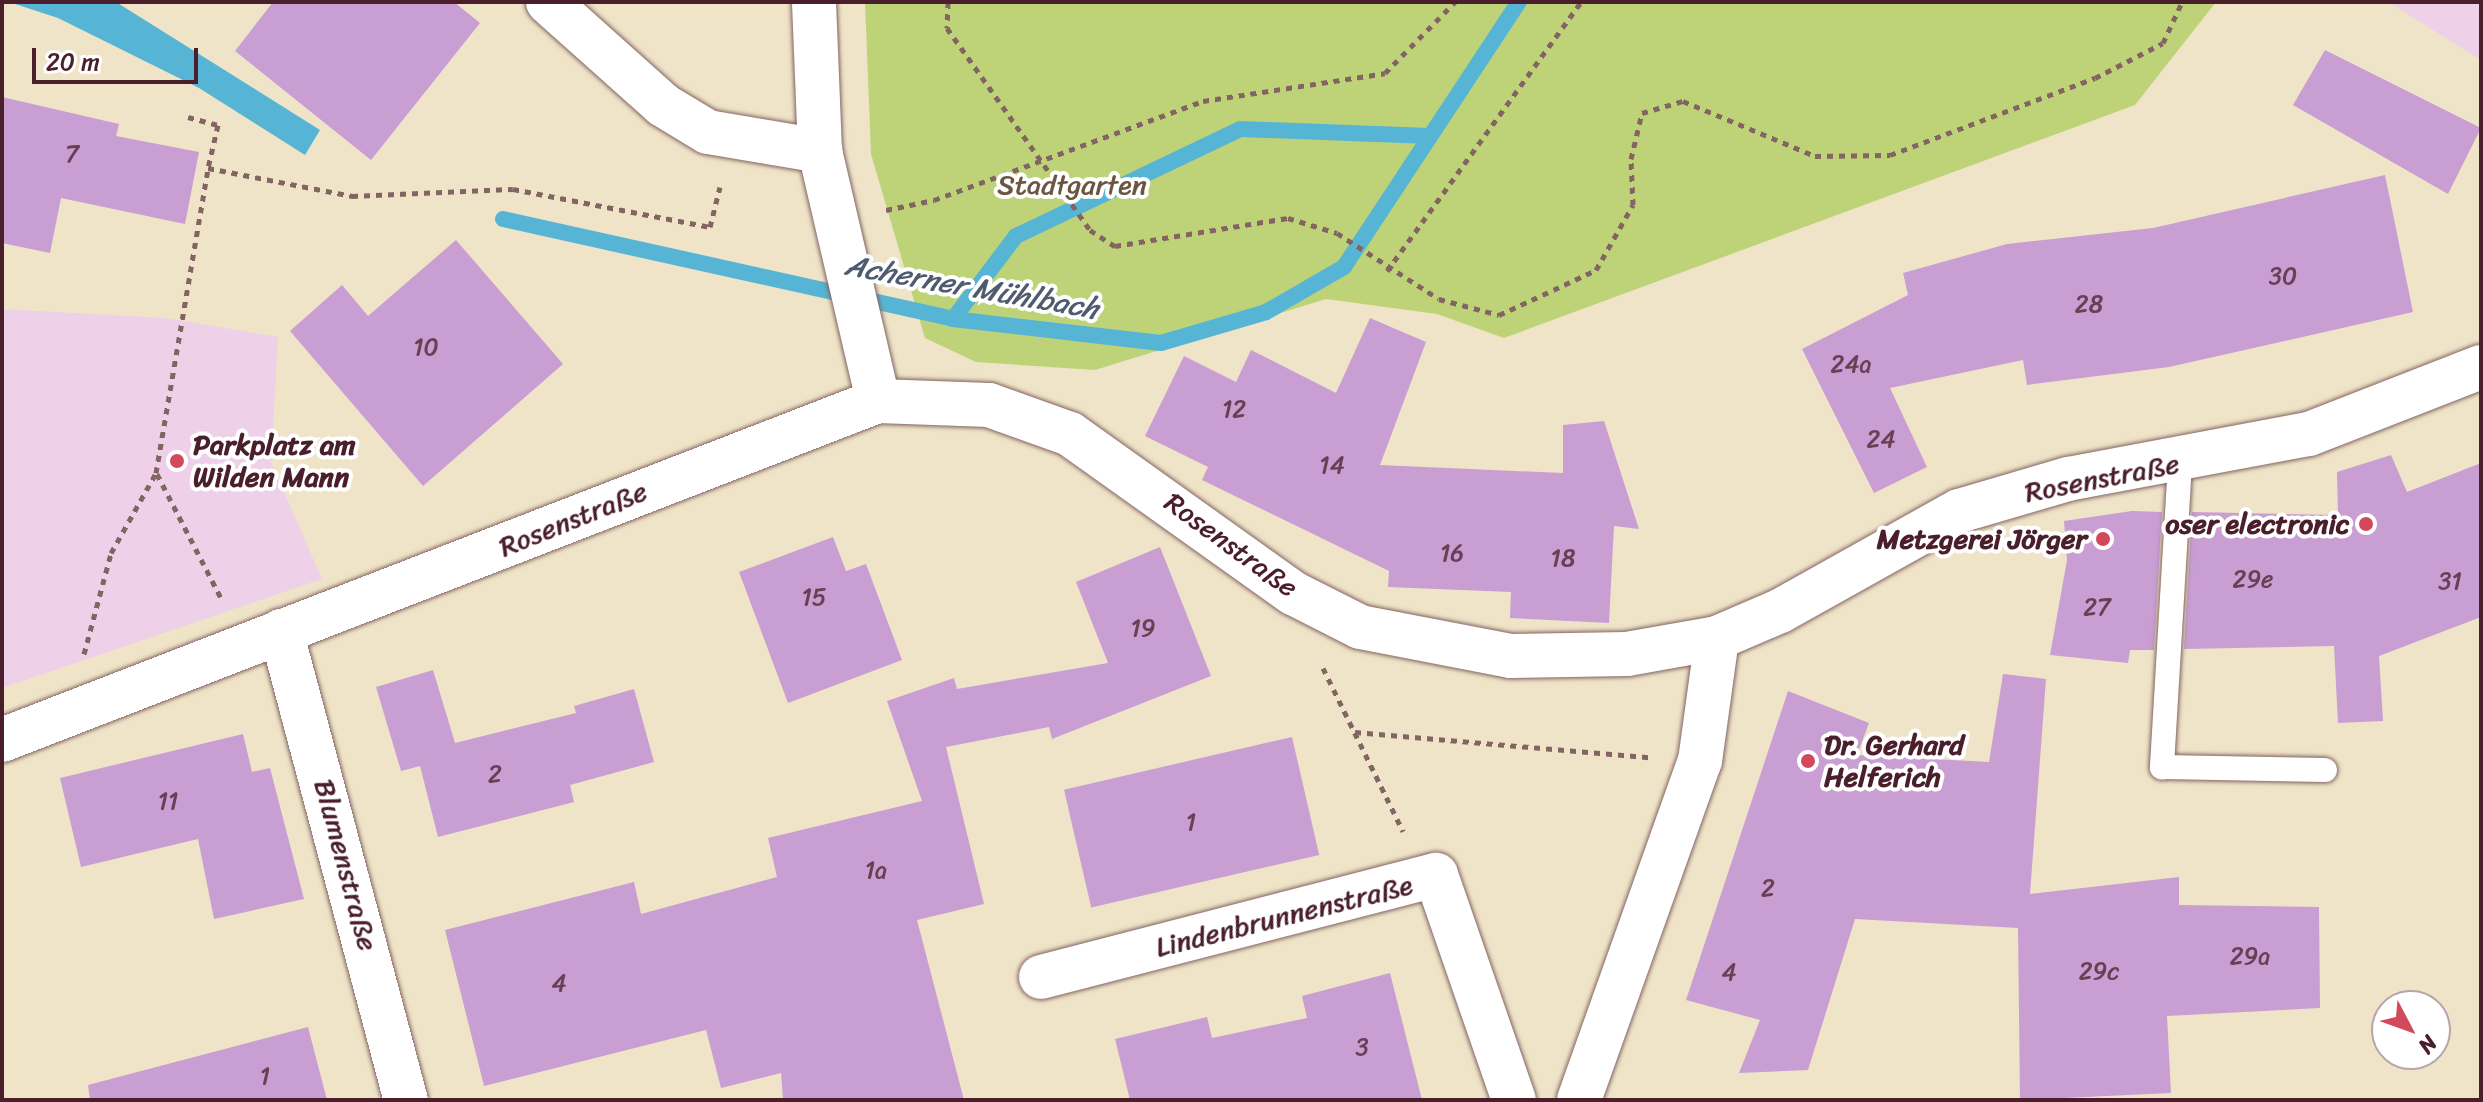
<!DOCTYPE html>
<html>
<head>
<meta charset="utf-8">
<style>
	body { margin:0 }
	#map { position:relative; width:2483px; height:1102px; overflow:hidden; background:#efe4c8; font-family:Sriracha,sans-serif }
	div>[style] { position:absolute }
	.built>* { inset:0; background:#eed0e8 }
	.green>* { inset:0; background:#bed377 }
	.water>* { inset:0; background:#56b5d4 }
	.stream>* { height:16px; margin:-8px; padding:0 8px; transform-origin:8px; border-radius:8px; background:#56b5d4 }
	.building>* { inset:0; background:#c99ed2; transform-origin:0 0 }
	.path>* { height:5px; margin-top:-2.5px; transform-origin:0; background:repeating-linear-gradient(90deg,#846462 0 6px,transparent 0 12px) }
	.roads { filter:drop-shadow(0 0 2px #846462) drop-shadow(0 0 2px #846462) }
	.service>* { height:24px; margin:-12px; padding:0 12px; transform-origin:12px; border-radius:12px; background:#fff }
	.minor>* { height:44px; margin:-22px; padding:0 22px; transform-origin:22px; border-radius:22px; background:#fff }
	.tertiary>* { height:44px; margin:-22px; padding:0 22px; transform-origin:22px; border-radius:22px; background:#fff }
	.dots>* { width:22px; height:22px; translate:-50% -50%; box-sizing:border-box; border:4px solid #fff; border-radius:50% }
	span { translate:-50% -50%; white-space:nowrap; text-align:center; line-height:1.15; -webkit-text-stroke:8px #fff; paint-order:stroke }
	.number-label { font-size:24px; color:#6a3f55 }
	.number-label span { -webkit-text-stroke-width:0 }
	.park-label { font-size:28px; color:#6d5542 }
	.poi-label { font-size:28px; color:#4a1f2b; font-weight:700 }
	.left { translate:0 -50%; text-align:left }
	.right { translate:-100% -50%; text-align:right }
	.street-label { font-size:28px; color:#4a1f2b }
	.water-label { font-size:30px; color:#4f5b6f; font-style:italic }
	.frame { position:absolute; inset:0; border:4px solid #4a1f2b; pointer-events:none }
	.north { position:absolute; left:2371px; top:990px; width:80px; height:80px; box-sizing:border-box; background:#fff; border:2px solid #b7a5aa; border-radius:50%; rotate:131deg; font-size:22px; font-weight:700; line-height:32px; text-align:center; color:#4a1f2b }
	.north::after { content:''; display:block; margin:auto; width:28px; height:36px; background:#d1495b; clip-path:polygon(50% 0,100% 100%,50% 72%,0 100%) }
	.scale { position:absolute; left:32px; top:48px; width:166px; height:36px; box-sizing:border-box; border:4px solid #4a1f2b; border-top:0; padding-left:10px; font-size:24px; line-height:28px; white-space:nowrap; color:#4a1f2b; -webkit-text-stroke:6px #fff; paint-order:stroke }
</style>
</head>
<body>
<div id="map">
	<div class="built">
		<div style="clip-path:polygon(2388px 2px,2481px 2px,2481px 60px)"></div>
		<div style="clip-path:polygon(2px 309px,165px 318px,278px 337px,271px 462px,322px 579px,2px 688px)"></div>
	</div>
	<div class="green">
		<div style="clip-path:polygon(865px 2px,2216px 2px,2135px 105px,1504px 338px,1437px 314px,1326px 299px,1095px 370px,976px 362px,925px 338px,871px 154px)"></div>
	</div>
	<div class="water">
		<div style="clip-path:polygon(9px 2px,116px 2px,320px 130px,305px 155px,199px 88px,58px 18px)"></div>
	</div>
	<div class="stream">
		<div style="left:503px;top:219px;width:461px;rotate:12.5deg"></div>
		<div style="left:953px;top:319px;width:209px;rotate:6.6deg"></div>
		<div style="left:1161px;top:343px;width:109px;rotate:-16.4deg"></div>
		<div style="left:1266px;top:312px;width:90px;rotate:-30deg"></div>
		<div style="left:1344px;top:267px;width:318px;rotate:-56.6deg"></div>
		<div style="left:953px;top:319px;width:104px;rotate:-52.8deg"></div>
		<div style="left:1016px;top:236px;width:248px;rotate:-25.5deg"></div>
		<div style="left:1240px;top:129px;width:189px;rotate:2.1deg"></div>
	</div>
	<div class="building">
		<div style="clip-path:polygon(273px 2px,454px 2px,480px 23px,371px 160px,235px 51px)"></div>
		<div style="clip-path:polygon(2325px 50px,2481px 128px,2448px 194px,2293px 105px)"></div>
		<div style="clip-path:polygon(2px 97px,119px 124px,116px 136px,199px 152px,185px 224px,61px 198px,50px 253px,2px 243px)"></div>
		<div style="clip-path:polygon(2385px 175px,2413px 312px,2169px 367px,2027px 385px,2023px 360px,1890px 388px,1927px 467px,1874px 493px,1802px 349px,1908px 295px,1903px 273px,2007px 244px,2153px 228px)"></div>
		<div style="clip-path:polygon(456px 240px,563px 364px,423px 486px,290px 331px,342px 285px,368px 316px)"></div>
		<div style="clip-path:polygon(1370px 318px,1426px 342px,1380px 465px,1563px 473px,1563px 425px,1604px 421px,1639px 529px,1614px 526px,1609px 623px,1510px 618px,1511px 592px,1388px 587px,1389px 571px,1202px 480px,1208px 467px,1145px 436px,1184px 356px,1236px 382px,1251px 350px,1336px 393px)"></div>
		<div style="clip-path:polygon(2391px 455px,2407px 492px,2481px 463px,2481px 617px,2379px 656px,2383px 721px,2338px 723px,2334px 646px,2184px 649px,2192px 512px,2338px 515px,2337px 472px)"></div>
		<div style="clip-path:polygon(2132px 511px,2162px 512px,2154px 650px,2130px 650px,2128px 663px,2050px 655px,2067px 560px,2064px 521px)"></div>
		<div style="clip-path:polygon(833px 537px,846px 571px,866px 564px,902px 660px,788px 703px,739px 572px)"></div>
		<div style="clip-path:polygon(1160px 547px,1211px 676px,1052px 739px,1049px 727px,946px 747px,984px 904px,917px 920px,964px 1100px,783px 1100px,781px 1073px,721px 1088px,706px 1030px,484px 1086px,445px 930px,634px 882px,641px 914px,777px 877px,768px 838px,922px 801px,887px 701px,954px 678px,957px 689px,1108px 663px,1076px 582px)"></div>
		<div style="clip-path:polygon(433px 670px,455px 743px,576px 713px,574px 706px,634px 689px,654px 762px,570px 785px,574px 802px,438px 837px,420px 766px,401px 771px,376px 687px)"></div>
		<div style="clip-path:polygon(2003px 674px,2046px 679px,2030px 894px,2179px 877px,2179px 905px,2319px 907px,2320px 1008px,2167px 1016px,2171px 1093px,2020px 1100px,2018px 928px,1855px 919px,1808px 1070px,1739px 1073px,1760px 1020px,1686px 1000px,1788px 691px,1869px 723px,1857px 755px,1989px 762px)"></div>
		<div style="clip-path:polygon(243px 734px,252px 772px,270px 768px,304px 899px,214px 919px,198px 839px,81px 867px,60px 778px)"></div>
		<div style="left:1292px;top:737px;width:121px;height:234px;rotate:77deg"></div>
		<div style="clip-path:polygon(1390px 973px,1422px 1100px,1130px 1100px,1115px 1039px,1207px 1017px,1212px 1038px,1307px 1018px,1302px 996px)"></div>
		<div style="clip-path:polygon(308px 1027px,327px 1100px,90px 1100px,88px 1085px)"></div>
	</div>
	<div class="path">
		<div style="left:948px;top:2px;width:26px;rotate:92deg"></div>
		<div style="left:947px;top:28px;width:247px;rotate:54.7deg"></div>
		<div style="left:1090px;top:230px;width:30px;rotate:33deg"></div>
		<div style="left:1115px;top:246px;width:175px;rotate:-9.2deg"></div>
		<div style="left:1288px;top:218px;width:51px;rotate:17deg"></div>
		<div style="left:1337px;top:233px;width:121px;rotate:32.9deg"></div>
		<div style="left:1439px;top:299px;width:62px;rotate:14.9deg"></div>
		<div style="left:1499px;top:315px;width:107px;rotate:-24.9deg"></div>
		<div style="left:1596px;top:270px;width:75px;rotate:-60.4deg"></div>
		<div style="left:1633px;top:205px;width:46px;rotate:-92.5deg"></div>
		<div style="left:1631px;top:159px;width:47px;rotate:-76.6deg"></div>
		<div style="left:1642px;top:113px;width:43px;rotate:-16.3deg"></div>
		<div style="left:1683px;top:101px;width:143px;rotate:22.6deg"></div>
		<div style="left:1815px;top:156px;width:75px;rotate:-0.8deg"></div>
		<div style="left:1890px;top:155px;width:219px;rotate:-20.6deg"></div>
		<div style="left:2095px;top:78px;width:76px;rotate:-27.2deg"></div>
		<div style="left:2163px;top:43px;width:45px;rotate:-65.1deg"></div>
		<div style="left:188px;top:117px;width:31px;rotate:15deg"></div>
		<div style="left:218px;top:125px;width:44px;rotate:103.1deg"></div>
		<div style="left:208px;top:168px;width:147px;rotate:11deg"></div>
		<div style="left:352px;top:196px;width:161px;rotate:-2.5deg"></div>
		<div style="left:513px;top:189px;width:201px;rotate:10.9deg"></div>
		<div style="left:710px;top:227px;width:41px;rotate:-76deg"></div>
		<div style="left:886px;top:210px;width:49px;rotate:-11.8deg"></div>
		<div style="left:934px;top:200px;width:287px;rotate:-20.2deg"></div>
		<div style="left:1203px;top:101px;width:184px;rotate:-8.7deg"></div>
		<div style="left:1385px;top:73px;width:100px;rotate:-45.4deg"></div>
		<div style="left:1387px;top:271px;width:332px;rotate:-54.2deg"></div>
		<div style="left:157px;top:474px;width:142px;rotate:62.7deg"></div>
		<div style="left:84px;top:654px;width:105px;rotate:-75deg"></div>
		<div style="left:111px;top:553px;width:92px;rotate:-60.6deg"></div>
		<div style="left:156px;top:473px;width:309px;rotate:-80.3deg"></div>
		<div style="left:1323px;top:668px;width:182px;rotate:63.9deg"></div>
		<div style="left:1355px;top:732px;width:295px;rotate:4.9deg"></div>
	</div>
	<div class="roads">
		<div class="service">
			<div style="left:2180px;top:463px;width:305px;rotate:93.4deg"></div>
			<div style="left:2162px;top:767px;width:163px;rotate:1.1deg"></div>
		</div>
		<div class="minor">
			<div style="left:548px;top:2px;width:154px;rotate:41.8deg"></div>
			<div style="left:663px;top:105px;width:52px;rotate:31deg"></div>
			<div style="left:708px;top:132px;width:114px;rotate:9.6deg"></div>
			<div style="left:814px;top:2px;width:149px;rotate:87.7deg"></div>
			<div style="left:820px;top:151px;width:257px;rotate:76.9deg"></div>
			<div style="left:281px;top:631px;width:485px;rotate:75.1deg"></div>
			<div style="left:1041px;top:977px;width:408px;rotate:-14.5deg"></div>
			<div style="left:1436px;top:875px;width:238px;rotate:70.9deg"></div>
			<div style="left:1579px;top:1100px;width:360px;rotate:-70.4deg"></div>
			<div style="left:1700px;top:761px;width:124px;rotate:-82.1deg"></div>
		</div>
		<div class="tertiary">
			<div style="left:2px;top:740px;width:939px;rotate:-21.16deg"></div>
			<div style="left:878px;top:401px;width:111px;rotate:2.1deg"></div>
			<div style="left:989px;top:405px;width:86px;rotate:19.7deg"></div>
			<div style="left:1070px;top:434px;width:274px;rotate:35.5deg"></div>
			<div style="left:1293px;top:593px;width:75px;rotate:26.9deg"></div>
			<div style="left:1360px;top:627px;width:154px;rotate:10.9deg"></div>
			<div style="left:1511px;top:656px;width:116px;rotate:-1deg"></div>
			<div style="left:1627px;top:654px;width:91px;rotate:-10.1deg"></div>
			<div style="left:1717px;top:638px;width:69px;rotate:-23.2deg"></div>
			<div style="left:1780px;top:611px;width:205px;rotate:-29.2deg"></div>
			<div style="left:1959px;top:511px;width:114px;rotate:-16.4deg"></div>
			<div style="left:2068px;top:479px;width:245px;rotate:-10.6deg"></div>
			<div style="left:2309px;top:434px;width:185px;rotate:-21.3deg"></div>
		</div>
	</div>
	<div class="dots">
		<div style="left:177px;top:461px;background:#d1495b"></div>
		<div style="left:2366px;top:524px;background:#d1495b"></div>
		<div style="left:2103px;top:539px;background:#d1495b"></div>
		<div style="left:1808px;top:761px;background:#d1495b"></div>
	</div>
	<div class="number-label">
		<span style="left:72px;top:155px">7</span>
		<span style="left:2283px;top:277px">30</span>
		<span style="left:2089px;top:305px">28</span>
		<span style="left:426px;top:348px">10</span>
		<span style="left:1851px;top:365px">24a</span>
		<span style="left:1234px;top:410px">12</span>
		<span style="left:1881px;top:440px">24</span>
		<span style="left:1332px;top:466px">14</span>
		<span style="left:1452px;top:554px">16</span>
		<span style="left:1563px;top:559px">18</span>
		<span style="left:2253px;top:580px">29e</span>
		<span style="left:2450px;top:582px">31</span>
		<span style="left:814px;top:598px">15</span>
		<span style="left:2097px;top:608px">27</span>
		<span style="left:1143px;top:629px">19</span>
		<span style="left:495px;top:775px">2</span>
		<span style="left:168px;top:802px">11</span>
		<span style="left:1191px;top:823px">1</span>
		<span style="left:876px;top:871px">1a</span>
		<span style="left:1768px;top:889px">2</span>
		<span style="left:2250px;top:957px">29a</span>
		<span style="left:2099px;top:972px">29c</span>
		<span style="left:1729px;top:973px">4</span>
		<span style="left:559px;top:984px">4</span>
		<span style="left:1362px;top:1048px">3</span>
		<span style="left:265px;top:1077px">1</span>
	</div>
	<div class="park-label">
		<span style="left:1072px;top:185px">Stadtgarten</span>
	</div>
	<div class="poi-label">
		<span class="left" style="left:193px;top:461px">Parkplatz am<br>Wilden Mann</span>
		<span class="right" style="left:2350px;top:524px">oser electronic</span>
		<span class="right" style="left:2087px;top:539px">Metzgerei Jörger</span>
		<span class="left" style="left:1824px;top:761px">Dr. Gerhard<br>Helferich</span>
	</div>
	<div class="street-label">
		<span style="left:2102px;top:478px;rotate:-11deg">Rosenstraße</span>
		<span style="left:573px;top:519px;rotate:-22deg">Rosenstraße</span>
		<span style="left:1231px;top:545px;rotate:36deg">Rosenstraße</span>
		<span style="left:346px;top:865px;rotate:75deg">Blumenstraße</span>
		<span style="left:1284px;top:916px;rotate:-14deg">Lindenbrunnenstraße</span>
	</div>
	<div class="water-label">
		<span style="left:972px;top:287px;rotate:10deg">Acherner Mühlbach</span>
	</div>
	<div class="frame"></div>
	<div class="north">N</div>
	<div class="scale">20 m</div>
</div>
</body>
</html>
